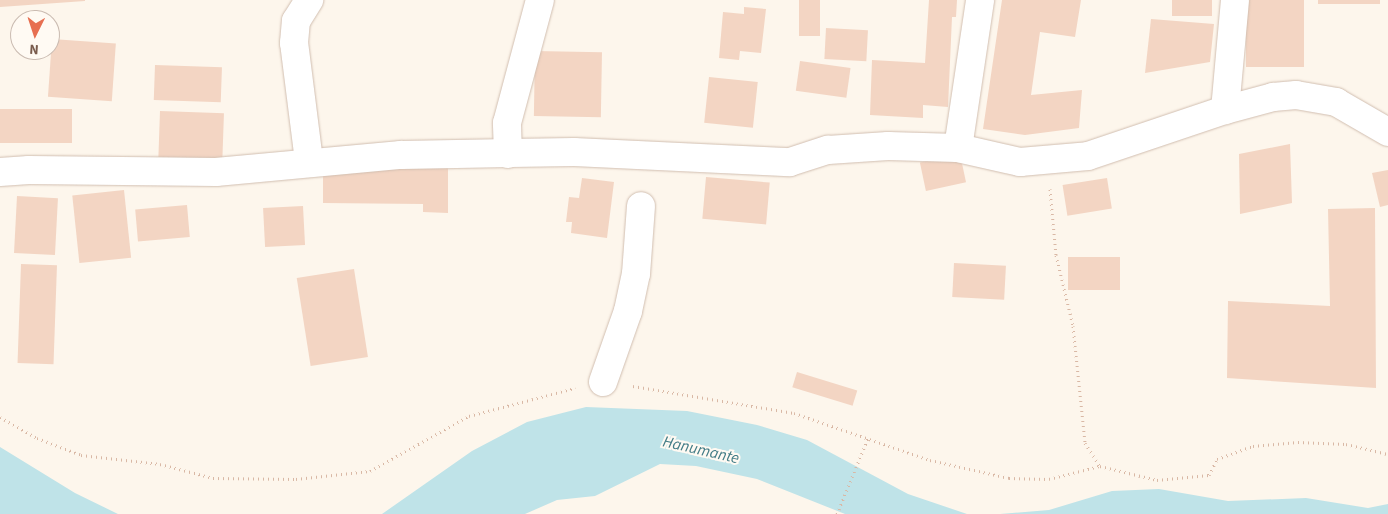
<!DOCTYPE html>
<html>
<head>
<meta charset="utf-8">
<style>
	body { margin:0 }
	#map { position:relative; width:1388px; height:514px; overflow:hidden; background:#fdf6ec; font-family:"Source Sans 3",sans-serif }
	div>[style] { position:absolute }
	.water>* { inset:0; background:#bfe3e8 }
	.building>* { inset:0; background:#f3d5c3; transform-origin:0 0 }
	.path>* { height:3px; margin-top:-1.5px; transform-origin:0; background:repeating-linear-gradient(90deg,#d9b8a5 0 1px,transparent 0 5px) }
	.roads { filter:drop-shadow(0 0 1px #d1beb0) drop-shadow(0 0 1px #d1beb0) }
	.minor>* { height:28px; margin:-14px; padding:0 14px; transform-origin:14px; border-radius:14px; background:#fff }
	span { translate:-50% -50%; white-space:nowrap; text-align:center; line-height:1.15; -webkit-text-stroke:4px #fffaf3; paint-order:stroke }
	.water-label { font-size:16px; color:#437c86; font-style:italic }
	.north { position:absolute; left:10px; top:10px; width:50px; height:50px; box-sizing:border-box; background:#fffaf3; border:1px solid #cabbb1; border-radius:50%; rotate:184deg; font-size:14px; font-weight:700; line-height:20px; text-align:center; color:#7a5c4d }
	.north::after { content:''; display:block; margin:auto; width:18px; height:22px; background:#e76f51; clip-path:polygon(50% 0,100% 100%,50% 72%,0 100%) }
</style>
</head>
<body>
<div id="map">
	<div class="water">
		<div style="clip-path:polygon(586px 407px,687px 411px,757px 425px,807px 440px,908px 494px,967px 514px,845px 514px,757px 479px,696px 466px,660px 464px,595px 496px,557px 500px,525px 514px,382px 514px,472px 451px,527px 422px)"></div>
		<div style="clip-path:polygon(0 447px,75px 493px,118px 514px,0 514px)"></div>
		<div style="clip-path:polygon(1159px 489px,1228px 501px,1306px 498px,1368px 508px,1388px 504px,1388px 514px,1000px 514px,1049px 510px,1112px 491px)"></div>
	</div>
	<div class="building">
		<div style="clip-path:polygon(0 0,85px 0,85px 1px,0 7px)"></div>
		<div style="left:799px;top:0;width:21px;height:36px"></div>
		<div style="clip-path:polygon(929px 0,957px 0,956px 17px,952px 17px,948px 107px,923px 105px,923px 118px,870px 115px,872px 60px,925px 63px)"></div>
		<div style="clip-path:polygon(1002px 0,1081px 0,1075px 37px,1040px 32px,1031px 95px,1082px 90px,1079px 128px,1025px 135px,983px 129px)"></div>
		<div style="left:1172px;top:0;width:40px;height:16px"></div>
		<div style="left:1246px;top:0;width:58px;height:67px"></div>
		<div style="left:1318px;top:0;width:62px;height:4px"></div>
		<div style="clip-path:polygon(744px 7px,766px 9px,761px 53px,740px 51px,739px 60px,719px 58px,723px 12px,744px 14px)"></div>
		<div style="clip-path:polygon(1151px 19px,1214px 24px,1210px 62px,1145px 73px)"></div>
		<div style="left:826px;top:28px;width:42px;height:31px;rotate:3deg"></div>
		<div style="left:52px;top:39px;width:64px;height:58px;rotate:4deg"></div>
		<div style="left:535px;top:51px;width:67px;height:65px;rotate:1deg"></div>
		<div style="left:800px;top:61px;width:51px;height:30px;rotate:8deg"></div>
		<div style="left:155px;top:65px;width:67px;height:35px;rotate:2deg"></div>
		<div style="left:709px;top:77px;width:49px;height:46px;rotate:6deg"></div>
		<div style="left:0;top:109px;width:72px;height:34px"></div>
		<div style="left:160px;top:111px;width:64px;height:46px;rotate:2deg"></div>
		<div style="clip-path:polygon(1290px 144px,1292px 203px,1240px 214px,1239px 154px)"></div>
		<div style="left:960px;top:154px;width:29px;height:41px;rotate:78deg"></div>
		<div style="clip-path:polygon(323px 164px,448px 164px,448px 213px,423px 212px,423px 204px,323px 203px)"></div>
		<div style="clip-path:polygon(1388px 170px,1388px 205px,1380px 207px,1372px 173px)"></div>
		<div style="left:706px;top:177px;width:64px;height:42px;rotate:5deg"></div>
		<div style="clip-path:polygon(582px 178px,614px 182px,607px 238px,571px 233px,572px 222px,566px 222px,569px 197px,579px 198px)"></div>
		<div style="left:1107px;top:178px;width:31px;height:45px;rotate:81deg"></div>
		<div style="left:124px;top:190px;width:68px;height:52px;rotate:84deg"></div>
		<div style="left:17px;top:196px;width:41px;height:57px;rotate:3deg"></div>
		<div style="left:187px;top:205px;width:32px;height:52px;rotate:85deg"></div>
		<div style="left:303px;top:206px;width:39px;height:40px;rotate:87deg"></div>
		<div style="clip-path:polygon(1375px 208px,1376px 388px,1227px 378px,1228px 301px,1330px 306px,1328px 209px)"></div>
		<div style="left:1068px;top:257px;width:52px;height:33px"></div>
		<div style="left:954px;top:263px;width:52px;height:34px;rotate:3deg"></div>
		<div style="left:21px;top:264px;width:36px;height:99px;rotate:2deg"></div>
		<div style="left:354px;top:269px;width:89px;height:58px;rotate:81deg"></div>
		<div style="left:797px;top:372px;width:63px;height:16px;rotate:17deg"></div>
	</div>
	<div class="path">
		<div style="left:1050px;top:189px;width:66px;rotate:84.8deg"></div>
		<div style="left:1056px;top:255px;width:73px;rotate:76.5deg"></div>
		<div style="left:1073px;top:326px;width:118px;rotate:84.1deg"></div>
		<div style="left:1085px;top:443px;width:27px;rotate:57deg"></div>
		<div style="left:1100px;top:466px;width:59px;rotate:13.8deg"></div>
		<div style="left:1157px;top:480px;width:52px;rotate:-5.5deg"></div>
		<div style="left:1209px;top:475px;width:18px;rotate:-63deg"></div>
		<div style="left:1217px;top:459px;width:38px;rotate:-20deg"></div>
		<div style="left:1253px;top:446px;width:45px;rotate:-5.1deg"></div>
		<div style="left:1298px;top:442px;width:48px;rotate:2.4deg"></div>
		<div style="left:1346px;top:444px;width:43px;rotate:13.4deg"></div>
		<div style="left:633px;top:386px;width:163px;rotate:9.5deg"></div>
		<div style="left:794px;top:413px;width:144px;rotate:19.1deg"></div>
		<div style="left:930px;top:460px;width:81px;rotate:12.8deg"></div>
		<div style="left:1009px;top:478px;width:40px;rotate:1.4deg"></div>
		<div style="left:1049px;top:479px;width:53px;rotate:-14.3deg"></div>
		<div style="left:0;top:417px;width:43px;rotate:29.6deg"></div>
		<div style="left:37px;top:438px;width:47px;rotate:21.1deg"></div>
		<div style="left:81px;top:455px;width:80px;rotate:6.5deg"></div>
		<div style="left:160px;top:464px;width:55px;rotate:14.8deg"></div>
		<div style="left:213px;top:478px;width:83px;rotate:0.7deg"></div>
		<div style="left:296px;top:479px;width:74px;rotate:-6.2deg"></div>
		<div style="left:370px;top:471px;width:113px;rotate:-29.1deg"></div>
		<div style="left:469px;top:416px;width:110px;rotate:-14.8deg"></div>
		<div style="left:837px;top:514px;width:82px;rotate:-67.8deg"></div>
	</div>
	<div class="roads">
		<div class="minor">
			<div style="left:1225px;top:110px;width:110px;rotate:-84.8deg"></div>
			<div style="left:958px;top:148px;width:150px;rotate:-81.5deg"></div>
			<div style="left:508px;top:154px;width:31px;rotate:-92deg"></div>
			<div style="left:507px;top:123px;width:127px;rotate:-75deg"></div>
			<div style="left:309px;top:161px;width:119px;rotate:-97.2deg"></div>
			<div style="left:294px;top:43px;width:22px;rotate:-85deg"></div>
			<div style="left:296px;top:21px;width:25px;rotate:-58deg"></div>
			<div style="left:0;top:172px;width:29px;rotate:-4deg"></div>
			<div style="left:29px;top:170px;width:187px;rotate:0.6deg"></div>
			<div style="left:216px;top:172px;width:186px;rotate:-5.3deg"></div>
			<div style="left:401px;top:155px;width:173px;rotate:-1deg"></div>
			<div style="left:574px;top:152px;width:216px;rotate:2.7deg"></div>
			<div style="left:790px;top:162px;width:40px;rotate:-18deg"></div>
			<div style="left:828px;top:150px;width:60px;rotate:-3.8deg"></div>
			<div style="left:888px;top:146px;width:70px;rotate:1.6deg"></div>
			<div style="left:958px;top:148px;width:64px;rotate:12.7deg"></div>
			<div style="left:1020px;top:162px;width:68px;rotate:-5deg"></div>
			<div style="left:1088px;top:156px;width:145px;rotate:-18.6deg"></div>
			<div style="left:1225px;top:110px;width:50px;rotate:-15.2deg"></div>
			<div style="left:1273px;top:97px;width:23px;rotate:-5deg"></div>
			<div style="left:1296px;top:95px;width:41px;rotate:9.9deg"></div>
			<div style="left:1336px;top:102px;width:60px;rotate:30deg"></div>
			<div style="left:603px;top:382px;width:75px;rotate:-70.6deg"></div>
			<div style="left:628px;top:311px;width:38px;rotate:-78deg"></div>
			<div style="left:636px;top:274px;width:68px;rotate:-85.8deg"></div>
		</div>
	</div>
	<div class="water-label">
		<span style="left:701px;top:450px;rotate:13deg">Hanumante</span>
	</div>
	<div class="north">N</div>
</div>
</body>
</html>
